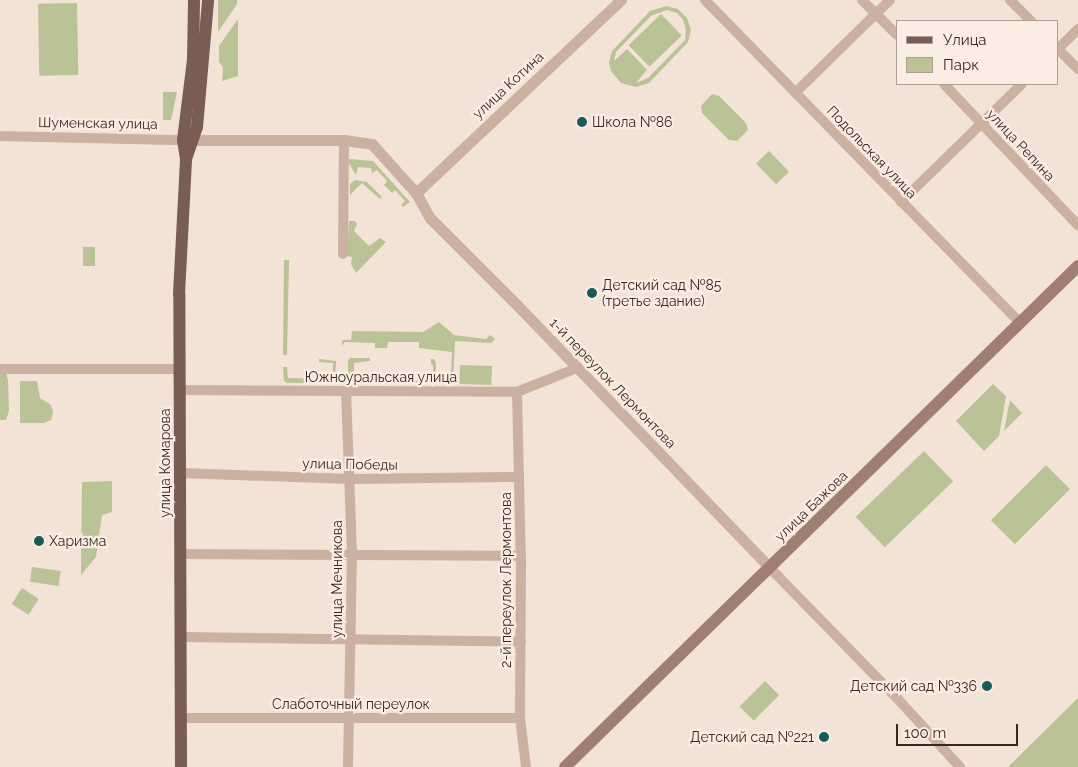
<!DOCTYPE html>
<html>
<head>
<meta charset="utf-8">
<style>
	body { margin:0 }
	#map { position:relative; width:1078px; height:767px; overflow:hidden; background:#f3e2d6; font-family:Raleway,sans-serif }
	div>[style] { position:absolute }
	.green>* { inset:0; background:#b9c395; transform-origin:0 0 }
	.minor>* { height:10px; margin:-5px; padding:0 5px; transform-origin:5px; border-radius:5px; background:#ccb0a1 }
	.tertiary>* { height:11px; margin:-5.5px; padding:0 5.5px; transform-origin:5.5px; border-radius:5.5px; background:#ccb0a1 }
	.secondary>* { height:12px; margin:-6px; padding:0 6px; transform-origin:6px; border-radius:6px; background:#a07e73 }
	.primary>* { height:12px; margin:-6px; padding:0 6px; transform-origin:6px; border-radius:6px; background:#795c54 }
	.dots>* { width:14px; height:14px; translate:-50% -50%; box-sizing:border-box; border:2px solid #fbede3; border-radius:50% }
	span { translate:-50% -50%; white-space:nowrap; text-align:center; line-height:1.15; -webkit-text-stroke:4.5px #fbede3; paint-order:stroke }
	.street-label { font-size:14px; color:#362825 }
	.poi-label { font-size:14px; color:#362825 }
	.left { translate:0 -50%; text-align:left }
	.right { translate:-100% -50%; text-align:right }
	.legend { position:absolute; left:896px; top:20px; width:162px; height:65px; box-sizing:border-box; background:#fbede3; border:1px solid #ac9e97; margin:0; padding:6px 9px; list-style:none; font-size:15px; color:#362825 }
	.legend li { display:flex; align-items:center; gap:10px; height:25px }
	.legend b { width:25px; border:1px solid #ac9e97 }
	.scale { position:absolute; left:896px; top:724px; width:122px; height:22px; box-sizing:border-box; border:2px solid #362825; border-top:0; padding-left:6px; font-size:15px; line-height:18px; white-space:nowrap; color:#362825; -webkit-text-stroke:4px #fbede3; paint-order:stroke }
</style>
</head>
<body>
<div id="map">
	<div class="green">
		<div style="clip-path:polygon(218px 0,237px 0,237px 4px,218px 32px)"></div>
		<div style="left:77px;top:3px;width:72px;height:39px;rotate:89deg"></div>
		<div style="clip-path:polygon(evenodd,666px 6px,678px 9px,687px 18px,691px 30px,688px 42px,649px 83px,636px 87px,621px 83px,611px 71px,609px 63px,612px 51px,650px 11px,666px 6px,667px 10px,677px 13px,683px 20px,686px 30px,685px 40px,648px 78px,636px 83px,647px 70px,627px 49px,614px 61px,616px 52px,651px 16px,667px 10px)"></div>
		<div style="left:661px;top:14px;width:30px;height:45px;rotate:46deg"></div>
		<div style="clip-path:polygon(238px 19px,238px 76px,222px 81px,223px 67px,219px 62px,219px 46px)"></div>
		<div style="clip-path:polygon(163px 92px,177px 92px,171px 120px,163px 120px)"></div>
		<div style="clip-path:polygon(712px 94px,719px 96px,746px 123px,748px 130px,737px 141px,729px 140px,702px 113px,701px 106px)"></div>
		<div style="left:769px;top:151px;width:29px;height:18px;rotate:46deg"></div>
		<div style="clip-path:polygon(349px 159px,373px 161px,410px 202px,403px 207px,401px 205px,405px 201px,395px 190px,392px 193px,384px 185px,387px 181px,377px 170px,372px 173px,371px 168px,358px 167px,356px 175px,349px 164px)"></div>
		<div style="clip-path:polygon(355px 180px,367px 182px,382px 197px,380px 199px,362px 183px,350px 195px,350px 184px)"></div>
		<div style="clip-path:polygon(349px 221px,355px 221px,357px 224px,354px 231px,369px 246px,380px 238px,386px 242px,356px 273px,351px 264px,352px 257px,347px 256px)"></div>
		<div style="left:83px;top:247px;width:12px;height:19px"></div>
		<div style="clip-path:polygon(284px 260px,289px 260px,287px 355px,283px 355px)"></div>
		<div style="clip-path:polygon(439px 322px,454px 335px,486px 339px,490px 335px,495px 339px,491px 343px,455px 341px,453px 382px,445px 378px,445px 375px,451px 375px,452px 352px,419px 348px,419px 342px,388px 342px,387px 348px,375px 348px,375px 343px,344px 342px,342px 347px,342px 340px,351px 340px,352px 331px,423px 332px)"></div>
		<div style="clip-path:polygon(350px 358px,370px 358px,370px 361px,354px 363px,354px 381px,433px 381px,433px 365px,431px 364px,431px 359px,434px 359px,436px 363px,435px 383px,350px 382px,348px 380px,348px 361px)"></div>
		<div style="clip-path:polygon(319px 359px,336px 361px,335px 383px,287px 383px,284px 381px,283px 367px,287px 367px,288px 378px,333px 379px,333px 363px,319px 362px)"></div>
		<div style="left:460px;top:365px;width:32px;height:19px;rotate:2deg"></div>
		<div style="clip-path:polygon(0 373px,6px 373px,8px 380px,9px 411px,6px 420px,0 420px)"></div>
		<div style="clip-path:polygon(20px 381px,37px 381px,40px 398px,51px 405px,53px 412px,51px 420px,44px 423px,20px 423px)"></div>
		<div style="clip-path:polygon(993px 384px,1006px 396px,999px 436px,984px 451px,956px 421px)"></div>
		<div style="clip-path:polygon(1010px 400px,1022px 413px,1004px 431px)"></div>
		<div style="left:924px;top:451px;width:42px;height:95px;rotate:46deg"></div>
		<div style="left:1046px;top:465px;width:34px;height:78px;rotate:45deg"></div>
		<div style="clip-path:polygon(112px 481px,112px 512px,102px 515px,96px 557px,81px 575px,82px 482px)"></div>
		<div style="left:32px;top:567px;width:29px;height:15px;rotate:8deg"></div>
		<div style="left:22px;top:588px;width:20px;height:19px;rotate:33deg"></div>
		<div style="left:765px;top:681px;width:20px;height:36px;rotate:45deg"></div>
		<div style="clip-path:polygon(1078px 698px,1078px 767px,1008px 767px)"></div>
	</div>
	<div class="minor">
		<div style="left:705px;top:0;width:451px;rotate:45.7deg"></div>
		<div style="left:862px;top:0;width:49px;rotate:45deg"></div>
		<div style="left:1010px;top:0;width:30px;rotate:45deg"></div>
		<div style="left:1057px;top:48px;width:30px;rotate:45deg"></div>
		<div style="left:1057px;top:50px;width:30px;rotate:-45deg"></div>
		<div style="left:944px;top:84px;width:195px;rotate:46.5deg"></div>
		<div style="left:795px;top:93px;width:133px;rotate:-44.4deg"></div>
		<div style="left:0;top:136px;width:183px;rotate:1.3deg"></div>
		<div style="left:901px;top:202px;width:169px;rotate:-44.3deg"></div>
		<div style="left:343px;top:254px;width:114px;rotate:-89.5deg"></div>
		<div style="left:0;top:369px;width:180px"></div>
		<div style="left:180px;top:390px;width:337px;rotate:0.3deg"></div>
		<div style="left:517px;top:392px;width:65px;rotate:-21.8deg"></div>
		<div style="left:346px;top:390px;width:165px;rotate:87.9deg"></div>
		<div style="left:352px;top:555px;width:212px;rotate:91.1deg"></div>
		<div style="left:517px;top:392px;width:170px;rotate:88.7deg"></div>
		<div style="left:521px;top:562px;width:156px;rotate:90.4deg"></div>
		<div style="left:520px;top:718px;width:49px;rotate:83deg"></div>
		<div style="left:180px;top:473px;width:170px;rotate:2deg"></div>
		<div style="left:350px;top:479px;width:169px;rotate:-0.7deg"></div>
		<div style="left:180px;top:554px;width:341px;rotate:0.3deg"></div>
		<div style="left:769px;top:567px;width:182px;rotate:45.7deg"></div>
		<div style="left:896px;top:697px;width:95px;rotate:47.6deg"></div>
		<div style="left:181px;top:637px;width:340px;rotate:0.8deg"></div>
		<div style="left:181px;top:718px;width:339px"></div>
	</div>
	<div class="tertiary">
		<div style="left:195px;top:140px;width:149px"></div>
		<div style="left:344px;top:140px;width:28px;rotate:8deg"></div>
		<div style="left:372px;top:144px;width:66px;rotate:48.1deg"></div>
		<div style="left:416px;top:193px;width:29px;rotate:61deg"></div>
		<div style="left:430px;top:218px;width:124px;rotate:45deg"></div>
		<div style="left:518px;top:306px;width:362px;rotate:46.1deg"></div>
		<div style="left:416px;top:193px;width:282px;rotate:-43.3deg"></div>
	</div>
	<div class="secondary">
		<div style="left:565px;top:767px;width:717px;rotate:-44.32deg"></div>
	</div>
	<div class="primary">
		<div style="left:186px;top:159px;width:34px;rotate:-71deg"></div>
		<div style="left:197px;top:127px;width:127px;rotate:-85deg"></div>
		<div style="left:181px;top:767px;width:473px;rotate:-90.2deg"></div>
		<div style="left:179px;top:294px;width:135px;rotate:-87deg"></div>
		<div style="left:186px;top:159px;width:19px;rotate:-99deg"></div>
		<div style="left:183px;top:140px;width:81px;rotate:-82.9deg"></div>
		<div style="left:193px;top:60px;width:60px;rotate:-89deg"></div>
	</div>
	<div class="dots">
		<div style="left:582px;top:122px;background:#165b57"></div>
		<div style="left:592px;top:293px;background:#165b57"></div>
		<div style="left:39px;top:541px;background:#165b57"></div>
		<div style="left:987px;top:686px;background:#165b57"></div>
		<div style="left:824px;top:737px;background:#165b57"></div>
	</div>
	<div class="street-label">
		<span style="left:508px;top:85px;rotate:-43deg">улица Котина</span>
		<span style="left:98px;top:123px;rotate:1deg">Шуменская улица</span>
		<span style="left:1021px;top:145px;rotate:47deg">улица Репина</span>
		<span style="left:872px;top:152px;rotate:46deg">Подольская улица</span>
		<span style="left:381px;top:377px">Южноуральская улица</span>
		<span style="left:613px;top:383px;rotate:46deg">1-й переулок Лермонтова</span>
		<span style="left:165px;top:463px;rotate:-90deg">улица Комарова</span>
		<span style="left:350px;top:464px;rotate:1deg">улица Победы</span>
		<span style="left:811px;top:506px;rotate:-44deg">улица Бажова</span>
		<span style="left:337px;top:579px;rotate:-90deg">улица Мечникова</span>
		<span style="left:506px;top:580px;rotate:-90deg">2-й переулок Лермонтова</span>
		<span style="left:351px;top:704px">Слаботочный переулок</span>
	</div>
	<div class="poi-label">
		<span class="left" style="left:592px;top:122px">Школа №86</span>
		<span class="left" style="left:602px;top:293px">Детский сад №85<br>(третье здание)</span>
		<span class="left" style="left:49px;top:541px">Харизма</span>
		<span class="right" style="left:977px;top:686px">Детский сад №336</span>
		<span class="right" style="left:814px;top:737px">Детский сад №221</span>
	</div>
	<ul class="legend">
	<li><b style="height:6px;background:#795c54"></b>Улица</li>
	<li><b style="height:14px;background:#b9c395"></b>Парк</li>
	</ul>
	<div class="scale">100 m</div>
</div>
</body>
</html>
